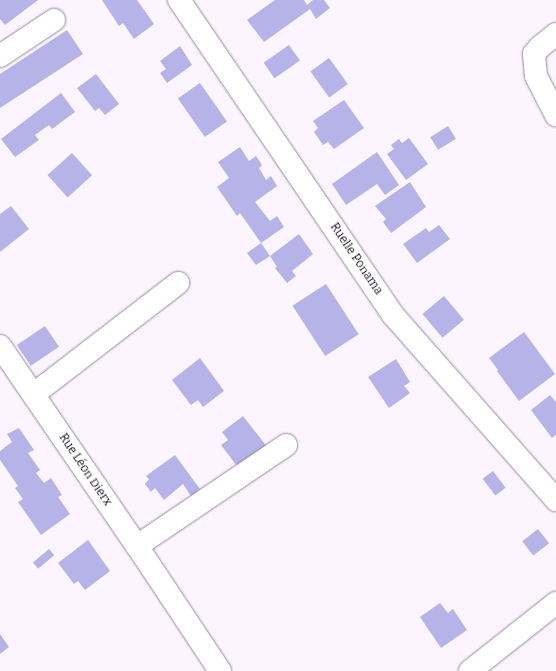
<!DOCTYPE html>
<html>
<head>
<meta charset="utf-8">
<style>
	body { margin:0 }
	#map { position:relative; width:556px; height:671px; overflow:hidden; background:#fcf5ff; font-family:Bitter,serif }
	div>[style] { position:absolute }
	.building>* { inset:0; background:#b5b3e7; transform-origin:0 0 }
	.roads { filter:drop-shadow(0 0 1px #98899f) drop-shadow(0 0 1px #98899f) }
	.minor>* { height:22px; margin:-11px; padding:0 11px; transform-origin:11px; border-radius:11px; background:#fff }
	span { translate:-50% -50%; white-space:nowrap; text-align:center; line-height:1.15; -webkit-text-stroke:3px #fff; paint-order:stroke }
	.street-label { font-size:12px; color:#18121b }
</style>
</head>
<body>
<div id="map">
	<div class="building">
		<div style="clip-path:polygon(0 0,38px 0,5px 25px,0 19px)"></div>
		<div style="clip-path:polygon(102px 0,137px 0,154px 24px,134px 39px,123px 23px,119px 26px)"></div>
		<div style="clip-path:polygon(275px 0,304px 0,307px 5px,313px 0,324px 0,330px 8px,316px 19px,310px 9px,264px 42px,247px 20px)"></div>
		<div style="clip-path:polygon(67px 30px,83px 54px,0 108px,0 74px)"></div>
		<div style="left:289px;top:45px;width:19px;height:31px;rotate:55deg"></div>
		<div style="clip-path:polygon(180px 46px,192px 65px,167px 83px,160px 73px,166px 69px,160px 61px)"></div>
		<div style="left:329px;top:58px;width:32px;height:23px;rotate:54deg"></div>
		<div style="clip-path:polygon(96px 74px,119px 104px,105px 115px,99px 108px,95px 111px,77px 88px)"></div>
		<div style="left:200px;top:83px;width:47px;height:27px;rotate:55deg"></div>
		<div style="clip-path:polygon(61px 93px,75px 112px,52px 129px,49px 125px,35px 135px,39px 140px,15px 157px,1px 139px)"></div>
		<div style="clip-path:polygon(344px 100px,364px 128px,334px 149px,328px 142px,323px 145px,314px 132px,318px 128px,313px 121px)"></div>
		<div style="left:448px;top:126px;width:15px;height:21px;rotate:58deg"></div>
		<div style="clip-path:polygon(409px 138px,428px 164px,406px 180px,387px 154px,394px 149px,391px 145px,399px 139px,402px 143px)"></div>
		<div style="clip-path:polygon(240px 147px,249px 161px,256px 156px,262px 165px,259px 168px,266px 180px,271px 176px,277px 186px,255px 202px,270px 221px,277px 216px,284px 227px,261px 243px,270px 256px,256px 265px,247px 253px,261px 243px,240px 213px,237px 216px,217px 187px,229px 178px,218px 162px)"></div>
		<div style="clip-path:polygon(377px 152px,399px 185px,385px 195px,377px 184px,346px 205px,332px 184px)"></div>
		<div style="left:72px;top:153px;width:30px;height:33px;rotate:48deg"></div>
		<div style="clip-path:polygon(410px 182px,426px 207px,391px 233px,383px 222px,386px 219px,375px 206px)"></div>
		<div style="clip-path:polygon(11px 206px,29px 229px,0 252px,0 214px)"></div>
		<div style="clip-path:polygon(439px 225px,450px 239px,417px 263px,403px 244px,426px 228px,429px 232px)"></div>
		<div style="clip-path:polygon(299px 234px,313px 254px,292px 271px,296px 276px,287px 283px,275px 268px,277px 267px,270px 256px)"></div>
		<div style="left:326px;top:284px;width:60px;height:40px;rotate:57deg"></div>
		<div style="left:444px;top:296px;width:31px;height:28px;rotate:50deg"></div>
		<div style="left:45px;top:326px;width:25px;height:34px;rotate:56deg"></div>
		<div style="clip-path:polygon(524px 332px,555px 374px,519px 401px,497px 371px,498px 370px,489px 358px)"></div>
		<div style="clip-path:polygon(200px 358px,224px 391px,203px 407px,198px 400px,191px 405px,172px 380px)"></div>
		<div style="clip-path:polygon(396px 359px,410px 382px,404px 386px,410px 393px,389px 408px,368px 377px)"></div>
		<div style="clip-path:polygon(550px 395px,556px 402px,556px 435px,552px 438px,531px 410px)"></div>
		<div style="clip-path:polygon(243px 416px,268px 448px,240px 470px,221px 445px,228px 440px,222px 432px)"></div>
		<div style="clip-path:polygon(19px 428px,34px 450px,28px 453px,40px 470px,36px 473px,44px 483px,51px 478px,62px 495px,58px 497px,70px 514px,41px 535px,18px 502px,23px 499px,15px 488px,18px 486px,0 460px,0 451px,12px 442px,7px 434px)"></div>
		<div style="clip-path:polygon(175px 455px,200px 489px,191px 496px,183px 484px,164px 500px,155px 488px,151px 492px,145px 484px,149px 479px,146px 476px)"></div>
		<div style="left:493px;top:471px;width:21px;height:13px;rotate:53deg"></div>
		<div style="left:538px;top:529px;width:18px;height:20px;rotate:52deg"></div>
		<div style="clip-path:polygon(88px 540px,110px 571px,85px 590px,78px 581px,74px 584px,58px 563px)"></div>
		<div style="left:49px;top:549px;width:8px;height:21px;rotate:50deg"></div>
		<div style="clip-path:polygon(440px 603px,448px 613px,453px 609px,467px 630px,441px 648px,420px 617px)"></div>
		<div style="clip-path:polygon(0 634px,9px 647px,0 654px)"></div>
	</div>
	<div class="roads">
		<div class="minor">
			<div style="left:179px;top:0;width:381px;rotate:55.8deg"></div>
			<div style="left:393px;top:315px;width:247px;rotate:48.6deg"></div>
			<div style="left:556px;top:34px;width:21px;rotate:141deg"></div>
			<div style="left:540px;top:47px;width:9px;rotate:131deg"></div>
			<div style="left:534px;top:54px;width:22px;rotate:85deg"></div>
			<div style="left:536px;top:76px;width:44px;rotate:62.9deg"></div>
			<div style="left:0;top:56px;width:65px;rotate:-33.7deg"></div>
			<div style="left:0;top:346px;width:242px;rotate:55.6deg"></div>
			<div style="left:137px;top:546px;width:150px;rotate:56.4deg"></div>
			<div style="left:34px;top:394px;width:182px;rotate:-37.6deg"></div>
			<div style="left:137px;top:546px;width:180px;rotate:-34.1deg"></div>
			<div style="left:470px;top:671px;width:110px;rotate:-38.3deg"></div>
		</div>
	</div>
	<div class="street-label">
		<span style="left:356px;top:259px;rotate:56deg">Ruelle Ponama</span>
		<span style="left:85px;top:470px;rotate:56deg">Rue Léon Dierx</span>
	</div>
</div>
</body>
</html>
